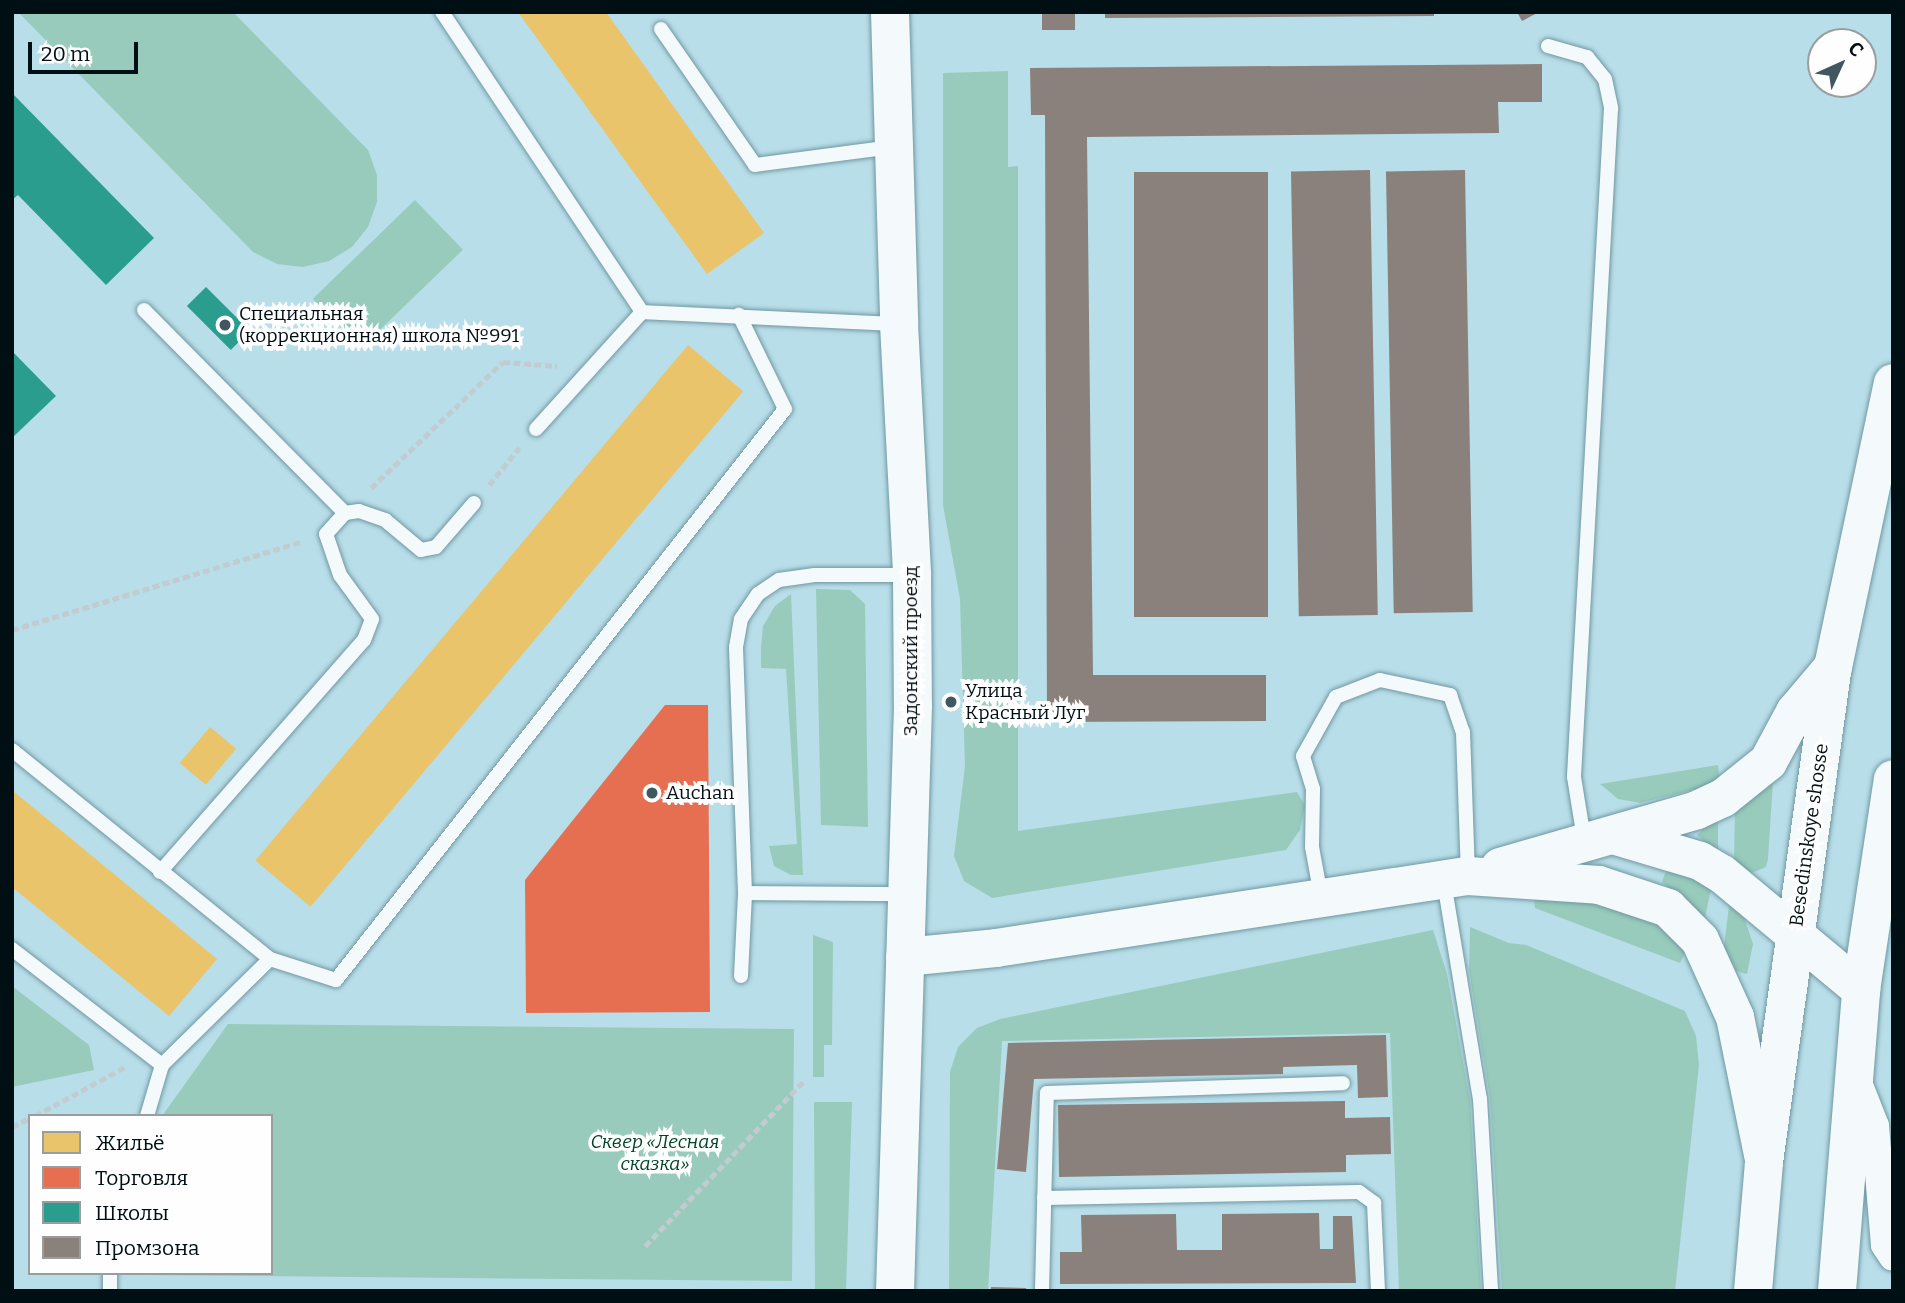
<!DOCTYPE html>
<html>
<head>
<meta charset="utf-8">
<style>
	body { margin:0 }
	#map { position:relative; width:1905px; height:1303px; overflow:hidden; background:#b8dee9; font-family:Bitter,serif }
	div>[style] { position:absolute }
	.green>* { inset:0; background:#98cbbc; transform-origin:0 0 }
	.homes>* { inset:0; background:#e9c46a; transform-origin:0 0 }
	.shops>* { inset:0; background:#e76f51 }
	.schools>* { inset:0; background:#2a9d8f; transform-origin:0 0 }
	.industry>* { inset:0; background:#8a817c; transform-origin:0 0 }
	.path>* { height:4.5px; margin-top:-2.25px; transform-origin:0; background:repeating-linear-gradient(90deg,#c1ccd0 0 7px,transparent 0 10.5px) }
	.roads { filter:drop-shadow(0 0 2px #7198a1) drop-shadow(0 0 2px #7198a1) }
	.lane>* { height:14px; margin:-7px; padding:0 7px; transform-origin:7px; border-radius:7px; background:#f4fafc }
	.street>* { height:28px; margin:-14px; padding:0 14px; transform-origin:14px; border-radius:14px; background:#f4fafc }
	.secondary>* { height:38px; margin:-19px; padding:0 19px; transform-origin:19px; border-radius:19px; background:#f4fafc }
	.primary>* { height:38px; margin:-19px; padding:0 19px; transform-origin:19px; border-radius:19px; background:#f4fafc }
	.dots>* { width:19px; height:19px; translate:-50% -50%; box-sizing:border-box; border:4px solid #fefefe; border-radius:50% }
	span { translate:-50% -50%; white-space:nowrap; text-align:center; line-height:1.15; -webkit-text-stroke:7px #fefefe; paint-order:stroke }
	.poi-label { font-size:19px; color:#000f14 }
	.left { translate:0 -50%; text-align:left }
	.street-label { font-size:19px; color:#000f14 }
	.park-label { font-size:19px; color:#004428; font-style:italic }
	.frame { position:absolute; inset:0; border:14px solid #000f14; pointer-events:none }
	.legend { position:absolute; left:28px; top:1114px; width:245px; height:161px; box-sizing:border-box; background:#fefefe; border:2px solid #989ea0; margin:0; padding:9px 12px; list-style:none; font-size:21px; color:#000f14 }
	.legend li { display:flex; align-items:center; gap:14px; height:35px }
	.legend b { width:35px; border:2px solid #989ea0 }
	.north { position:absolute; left:1807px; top:28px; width:70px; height:70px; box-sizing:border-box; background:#fefefe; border:2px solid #989ea0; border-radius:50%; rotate:45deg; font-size:19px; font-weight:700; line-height:28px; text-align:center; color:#000f14 }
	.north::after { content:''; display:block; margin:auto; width:24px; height:32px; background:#40575f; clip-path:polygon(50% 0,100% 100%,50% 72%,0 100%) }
	.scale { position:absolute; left:28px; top:42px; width:110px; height:32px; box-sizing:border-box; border:4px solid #000f14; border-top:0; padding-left:9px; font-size:21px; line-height:24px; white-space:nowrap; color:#000f14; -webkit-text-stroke:5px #fefefe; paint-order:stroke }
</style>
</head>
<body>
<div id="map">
	<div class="green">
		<div style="clip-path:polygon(18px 12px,233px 12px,368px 150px,377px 175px,377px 202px,368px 227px,352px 247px,329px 261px,303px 267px,277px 264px,253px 252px)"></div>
		<div style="clip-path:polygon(1008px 71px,1008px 167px,1018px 166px,1018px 831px,1297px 792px,1305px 806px,1300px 830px,1286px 850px,992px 898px,964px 881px,954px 856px,965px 766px,960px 599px,943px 505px,943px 73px)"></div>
		<div style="left:415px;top:200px;width:69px;height:142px;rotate:46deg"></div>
		<div style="clip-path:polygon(816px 589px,850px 590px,865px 604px,868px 827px,821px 825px)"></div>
		<div style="clip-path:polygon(791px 594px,803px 875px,791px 875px,774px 866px,769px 846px,797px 844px,786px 669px,761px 668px,761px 647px,763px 626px,775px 606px)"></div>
		<div style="clip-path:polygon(1718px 765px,1720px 783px,1640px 803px,1618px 799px,1600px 784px)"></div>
		<div style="clip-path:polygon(1773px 781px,1768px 859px,1766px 867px,1752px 873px,1734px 862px,1735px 804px)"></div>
		<div style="clip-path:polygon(1718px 813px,1718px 853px,1697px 835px)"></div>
		<div style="clip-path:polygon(1671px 871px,1712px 884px,1705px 918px,1662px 882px,1665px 873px)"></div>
		<div style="clip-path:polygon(1533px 889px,1618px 895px,1689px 945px,1680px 963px,1535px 908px)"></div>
		<div style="clip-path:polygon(1730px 899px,1745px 920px,1753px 944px,1747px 974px,1736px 971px,1724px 946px)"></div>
		<div style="clip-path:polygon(1470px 927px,1509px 943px,1526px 945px,1685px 1011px,1696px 1036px,1699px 1065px,1675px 1291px,1502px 1291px,1490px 1098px,1469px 971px)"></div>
		<div style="clip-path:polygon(1433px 930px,1447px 974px,1470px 1100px,1481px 1291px,1399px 1291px,1390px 1033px,1002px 1041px,988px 1291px,949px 1291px,950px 1072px,958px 1047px,977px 1028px,1000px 1019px)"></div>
		<div style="clip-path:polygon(813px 935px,833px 942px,832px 1045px,824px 1045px,824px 1077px,813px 1077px)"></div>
		<div style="clip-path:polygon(12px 986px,89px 1045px,94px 1070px,12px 1087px)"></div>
		<div style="clip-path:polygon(228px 1024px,794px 1029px,792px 1281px,142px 1275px,271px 1273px,271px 1116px,162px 1116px)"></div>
		<div style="clip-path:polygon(814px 1102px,852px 1102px,846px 1291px,815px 1291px)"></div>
	</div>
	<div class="homes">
		<div style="clip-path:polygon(518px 12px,606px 12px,764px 233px,707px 274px)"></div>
		<div style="left:688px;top:345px;width:72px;height:673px;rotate:40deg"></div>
		<div style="left:210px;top:727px;width:34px;height:47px;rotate:40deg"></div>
		<div style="clip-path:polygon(12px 790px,217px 959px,169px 1016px,12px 887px)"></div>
	</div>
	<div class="shops">
		<div style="clip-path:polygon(665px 705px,708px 705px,710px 1012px,526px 1013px,525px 880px)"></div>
	</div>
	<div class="schools">
		<div style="clip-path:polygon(12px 93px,154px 238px,106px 285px,18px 195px,12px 200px)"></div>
		<div style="left:206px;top:287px;width:62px;height:27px;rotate:45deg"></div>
		<div style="clip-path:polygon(12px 351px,56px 396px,12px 438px)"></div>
	</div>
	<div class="industry">
		<div style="left:1042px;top:12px;width:33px;height:18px"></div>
		<div style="clip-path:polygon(1105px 12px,1434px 12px,1434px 16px,1105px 18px)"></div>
		<div style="clip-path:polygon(1517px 12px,1539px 12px,1522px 21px)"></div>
		<div style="clip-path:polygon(1542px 64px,1542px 102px,1498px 102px,1499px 133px,1087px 137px,1093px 675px,1266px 675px,1266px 721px,1047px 722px,1045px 115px,1031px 115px,1030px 68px)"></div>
		<div style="left:1370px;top:170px;width:445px;height:79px;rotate:89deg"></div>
		<div style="left:1465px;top:170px;width:442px;height:79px;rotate:89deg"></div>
		<div style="left:1268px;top:172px;width:445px;height:134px;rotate:90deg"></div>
		<div style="clip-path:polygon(1386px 1035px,1388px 1097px,1358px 1098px,1357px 1065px,1283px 1067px,1283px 1074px,1034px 1079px,1026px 1172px,997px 1169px,1008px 1043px)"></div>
		<div style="clip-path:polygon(1345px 1101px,1345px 1118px,1390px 1117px,1391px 1154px,1346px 1155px,1346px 1172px,1059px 1177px,1058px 1105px)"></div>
		<div style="clip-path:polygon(1319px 1213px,1320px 1249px,1333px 1249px,1333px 1216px,1352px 1216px,1356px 1283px,1060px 1284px,1060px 1252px,1082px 1252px,1081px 1215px,1176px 1214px,1177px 1250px,1222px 1250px,1222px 1214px)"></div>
		<div style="clip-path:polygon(991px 1287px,1026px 1288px,1026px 1291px,991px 1291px)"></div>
	</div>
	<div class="path">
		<div style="left:489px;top:485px;width:48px;rotate:-51deg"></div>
		<div style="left:371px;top:488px;width:182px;rotate:-43.7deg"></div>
		<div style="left:503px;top:362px;width:54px;rotate:4.2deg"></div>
		<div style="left:12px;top:630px;width:304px;rotate:-17deg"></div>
		<div style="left:35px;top:1116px;width:102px;rotate:-28.6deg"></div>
		<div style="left:12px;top:1127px;width:20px;rotate:-27deg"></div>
		<div style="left:645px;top:1246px;width:231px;rotate:-46.1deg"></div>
	</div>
	<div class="roads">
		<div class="lane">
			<div style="left:442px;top:12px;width:361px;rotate:56.3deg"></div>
			<div style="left:642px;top:312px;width:257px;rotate:2.7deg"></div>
			<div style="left:661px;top:29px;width:165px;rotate:55.3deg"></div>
			<div style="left:755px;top:165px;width:137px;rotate:-7.5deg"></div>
			<div style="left:1548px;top:46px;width:41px;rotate:15.8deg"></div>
			<div style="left:1587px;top:57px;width:28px;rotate:51deg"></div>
			<div style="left:1605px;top:79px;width:30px;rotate:78deg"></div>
			<div style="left:1611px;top:108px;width:670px;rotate:93.17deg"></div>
			<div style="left:1574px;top:777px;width:63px;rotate:80.8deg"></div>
			<div style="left:144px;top:310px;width:286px;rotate:45.3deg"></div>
			<div style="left:536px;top:429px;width:158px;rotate:-47.8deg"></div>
			<div style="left:12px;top:750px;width:332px;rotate:39deg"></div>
			<div style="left:160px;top:872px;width:309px;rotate:-48.7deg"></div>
			<div style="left:364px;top:640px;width:22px;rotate:-69deg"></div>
			<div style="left:372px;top:619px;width:54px;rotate:-126deg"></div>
			<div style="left:340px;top:575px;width:43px;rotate:-108.9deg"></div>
			<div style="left:326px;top:534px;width:28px;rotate:-48deg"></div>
			<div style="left:345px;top:513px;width:14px;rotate:-8deg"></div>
			<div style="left:359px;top:511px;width:28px;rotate:19deg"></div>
			<div style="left:385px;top:520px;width:47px;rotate:39.8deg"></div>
			<div style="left:421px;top:550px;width:15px;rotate:-11deg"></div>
			<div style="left:436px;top:547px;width:58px;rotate:-49.2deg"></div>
			<div style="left:1444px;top:882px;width:220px;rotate:80.6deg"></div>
			<div style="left:1480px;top:1099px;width:192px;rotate:86.7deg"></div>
			<div style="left:745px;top:893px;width:161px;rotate:0.4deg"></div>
			<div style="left:1321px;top:896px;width:50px;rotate:-100.4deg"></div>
			<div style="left:1312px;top:847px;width:58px;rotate:-89deg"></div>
			<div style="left:1313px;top:789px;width:34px;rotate:-107deg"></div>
			<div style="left:1303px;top:756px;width:68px;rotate:-60.8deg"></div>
			<div style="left:1336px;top:697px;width:47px;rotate:-21.1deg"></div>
			<div style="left:1380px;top:680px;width:72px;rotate:12.1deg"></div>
			<div style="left:1450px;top:695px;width:39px;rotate:71deg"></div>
			<div style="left:1463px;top:732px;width:143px;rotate:88deg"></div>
			<div style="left:12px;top:949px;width:190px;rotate:37.7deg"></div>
			<div style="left:741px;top:976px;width:83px;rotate:-87.2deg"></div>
			<div style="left:745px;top:893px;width:246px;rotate:-92.1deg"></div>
			<div style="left:736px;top:647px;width:28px;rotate:-80deg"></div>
			<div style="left:741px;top:619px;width:30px;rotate:-56deg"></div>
			<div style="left:758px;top:594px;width:25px;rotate:-34deg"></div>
			<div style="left:779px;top:580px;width:36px;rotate:-8deg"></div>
			<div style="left:815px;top:575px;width:95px"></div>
			<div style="left:147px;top:1116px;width:53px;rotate:-73.6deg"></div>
			<div style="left:162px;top:1065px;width:151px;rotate:-44.5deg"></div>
			<div style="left:270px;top:959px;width:69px;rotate:17.7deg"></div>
			<div style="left:336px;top:980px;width:726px;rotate:-51.82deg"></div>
			<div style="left:785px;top:409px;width:105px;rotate:-116.1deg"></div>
			<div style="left:1044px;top:1198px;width:315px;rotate:-1.1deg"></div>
			<div style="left:1359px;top:1192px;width:19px;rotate:36deg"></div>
			<div style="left:1374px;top:1203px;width:88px;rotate:87.4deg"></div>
			<div style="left:110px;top:1273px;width:18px;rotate:90deg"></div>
			<div style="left:1042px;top:1291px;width:198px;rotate:-88.6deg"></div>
			<div style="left:1047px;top:1093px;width:296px;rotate:-1.9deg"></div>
		</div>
		<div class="street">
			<div style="left:1857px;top:1080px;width:49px;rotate:68.6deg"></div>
			<div style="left:1875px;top:1126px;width:119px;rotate:85.2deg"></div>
			<div style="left:1885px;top:1245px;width:14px;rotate:56deg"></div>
		</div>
		<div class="secondary">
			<div style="left:890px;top:12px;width:312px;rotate:88.3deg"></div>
			<div style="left:899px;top:324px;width:251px;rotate:87deg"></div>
			<div style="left:912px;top:575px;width:131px;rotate:89.6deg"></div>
			<div style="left:913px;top:706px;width:585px;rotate:91.76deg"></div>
			<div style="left:1613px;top:835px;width:91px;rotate:16.6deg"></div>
			<div style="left:1700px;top:861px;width:26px;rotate:31deg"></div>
			<div style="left:1722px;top:874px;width:181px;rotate:39.8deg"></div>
			<div style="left:1500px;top:867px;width:205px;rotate:-16.1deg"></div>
			<div style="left:1697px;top:810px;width:29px;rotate:-25deg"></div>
			<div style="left:1723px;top:798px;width:58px;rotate:-38.7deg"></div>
			<div style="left:1768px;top:762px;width:57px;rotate:-61.6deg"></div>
			<div style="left:1795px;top:712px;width:59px;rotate:-49.8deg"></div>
			<div style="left:905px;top:957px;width:91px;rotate:-5.6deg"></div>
			<div style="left:996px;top:948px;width:477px;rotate:-8.7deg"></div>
			<div style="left:1468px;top:876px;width:131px;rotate:3.9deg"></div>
			<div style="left:1599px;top:885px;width:73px;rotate:18.4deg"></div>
			<div style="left:1668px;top:908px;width:45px;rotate:45deg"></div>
			<div style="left:1700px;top:940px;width:85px;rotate:65.6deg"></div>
			<div style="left:1735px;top:1017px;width:141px;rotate:78.5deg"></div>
		</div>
		<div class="primary">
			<div style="left:1753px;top:1291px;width:129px;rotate:-85.1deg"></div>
			<div style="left:1764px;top:1162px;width:500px;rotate:-82.1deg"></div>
			<div style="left:1833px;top:667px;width:290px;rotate:-78.1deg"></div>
			<div style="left:1837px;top:1291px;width:302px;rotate:-85.4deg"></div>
			<div style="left:1861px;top:990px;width:213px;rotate:-81.4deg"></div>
		</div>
	</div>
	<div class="dots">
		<div style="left:225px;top:325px;background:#40575f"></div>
		<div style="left:951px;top:702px;background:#40575f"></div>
		<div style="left:652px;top:793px;background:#40575f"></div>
	</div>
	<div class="poi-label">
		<span class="left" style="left:239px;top:325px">Специальная<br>(коррекционная) школа №991</span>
		<span class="left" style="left:965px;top:702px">Улица<br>Красный Луг</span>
		<span class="left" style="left:666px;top:793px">Auchan</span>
	</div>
	<div class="street-label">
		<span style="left:911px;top:651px;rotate:-90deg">Задонский проезд</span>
		<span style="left:1809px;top:835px;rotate:-82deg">Besedinskoye shosse</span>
	</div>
	<div class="park-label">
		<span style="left:655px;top:1153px">Сквер «Лесная<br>сказка»</span>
	</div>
	<div class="frame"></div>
	<ul class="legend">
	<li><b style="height:19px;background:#e9c46a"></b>Жильё</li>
	<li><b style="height:19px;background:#e76f51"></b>Торговля</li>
	<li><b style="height:19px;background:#2a9d8f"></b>Школы</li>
	<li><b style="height:19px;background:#8a817c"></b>Промзона</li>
	</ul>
	<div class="north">С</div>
	<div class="scale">20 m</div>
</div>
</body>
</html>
